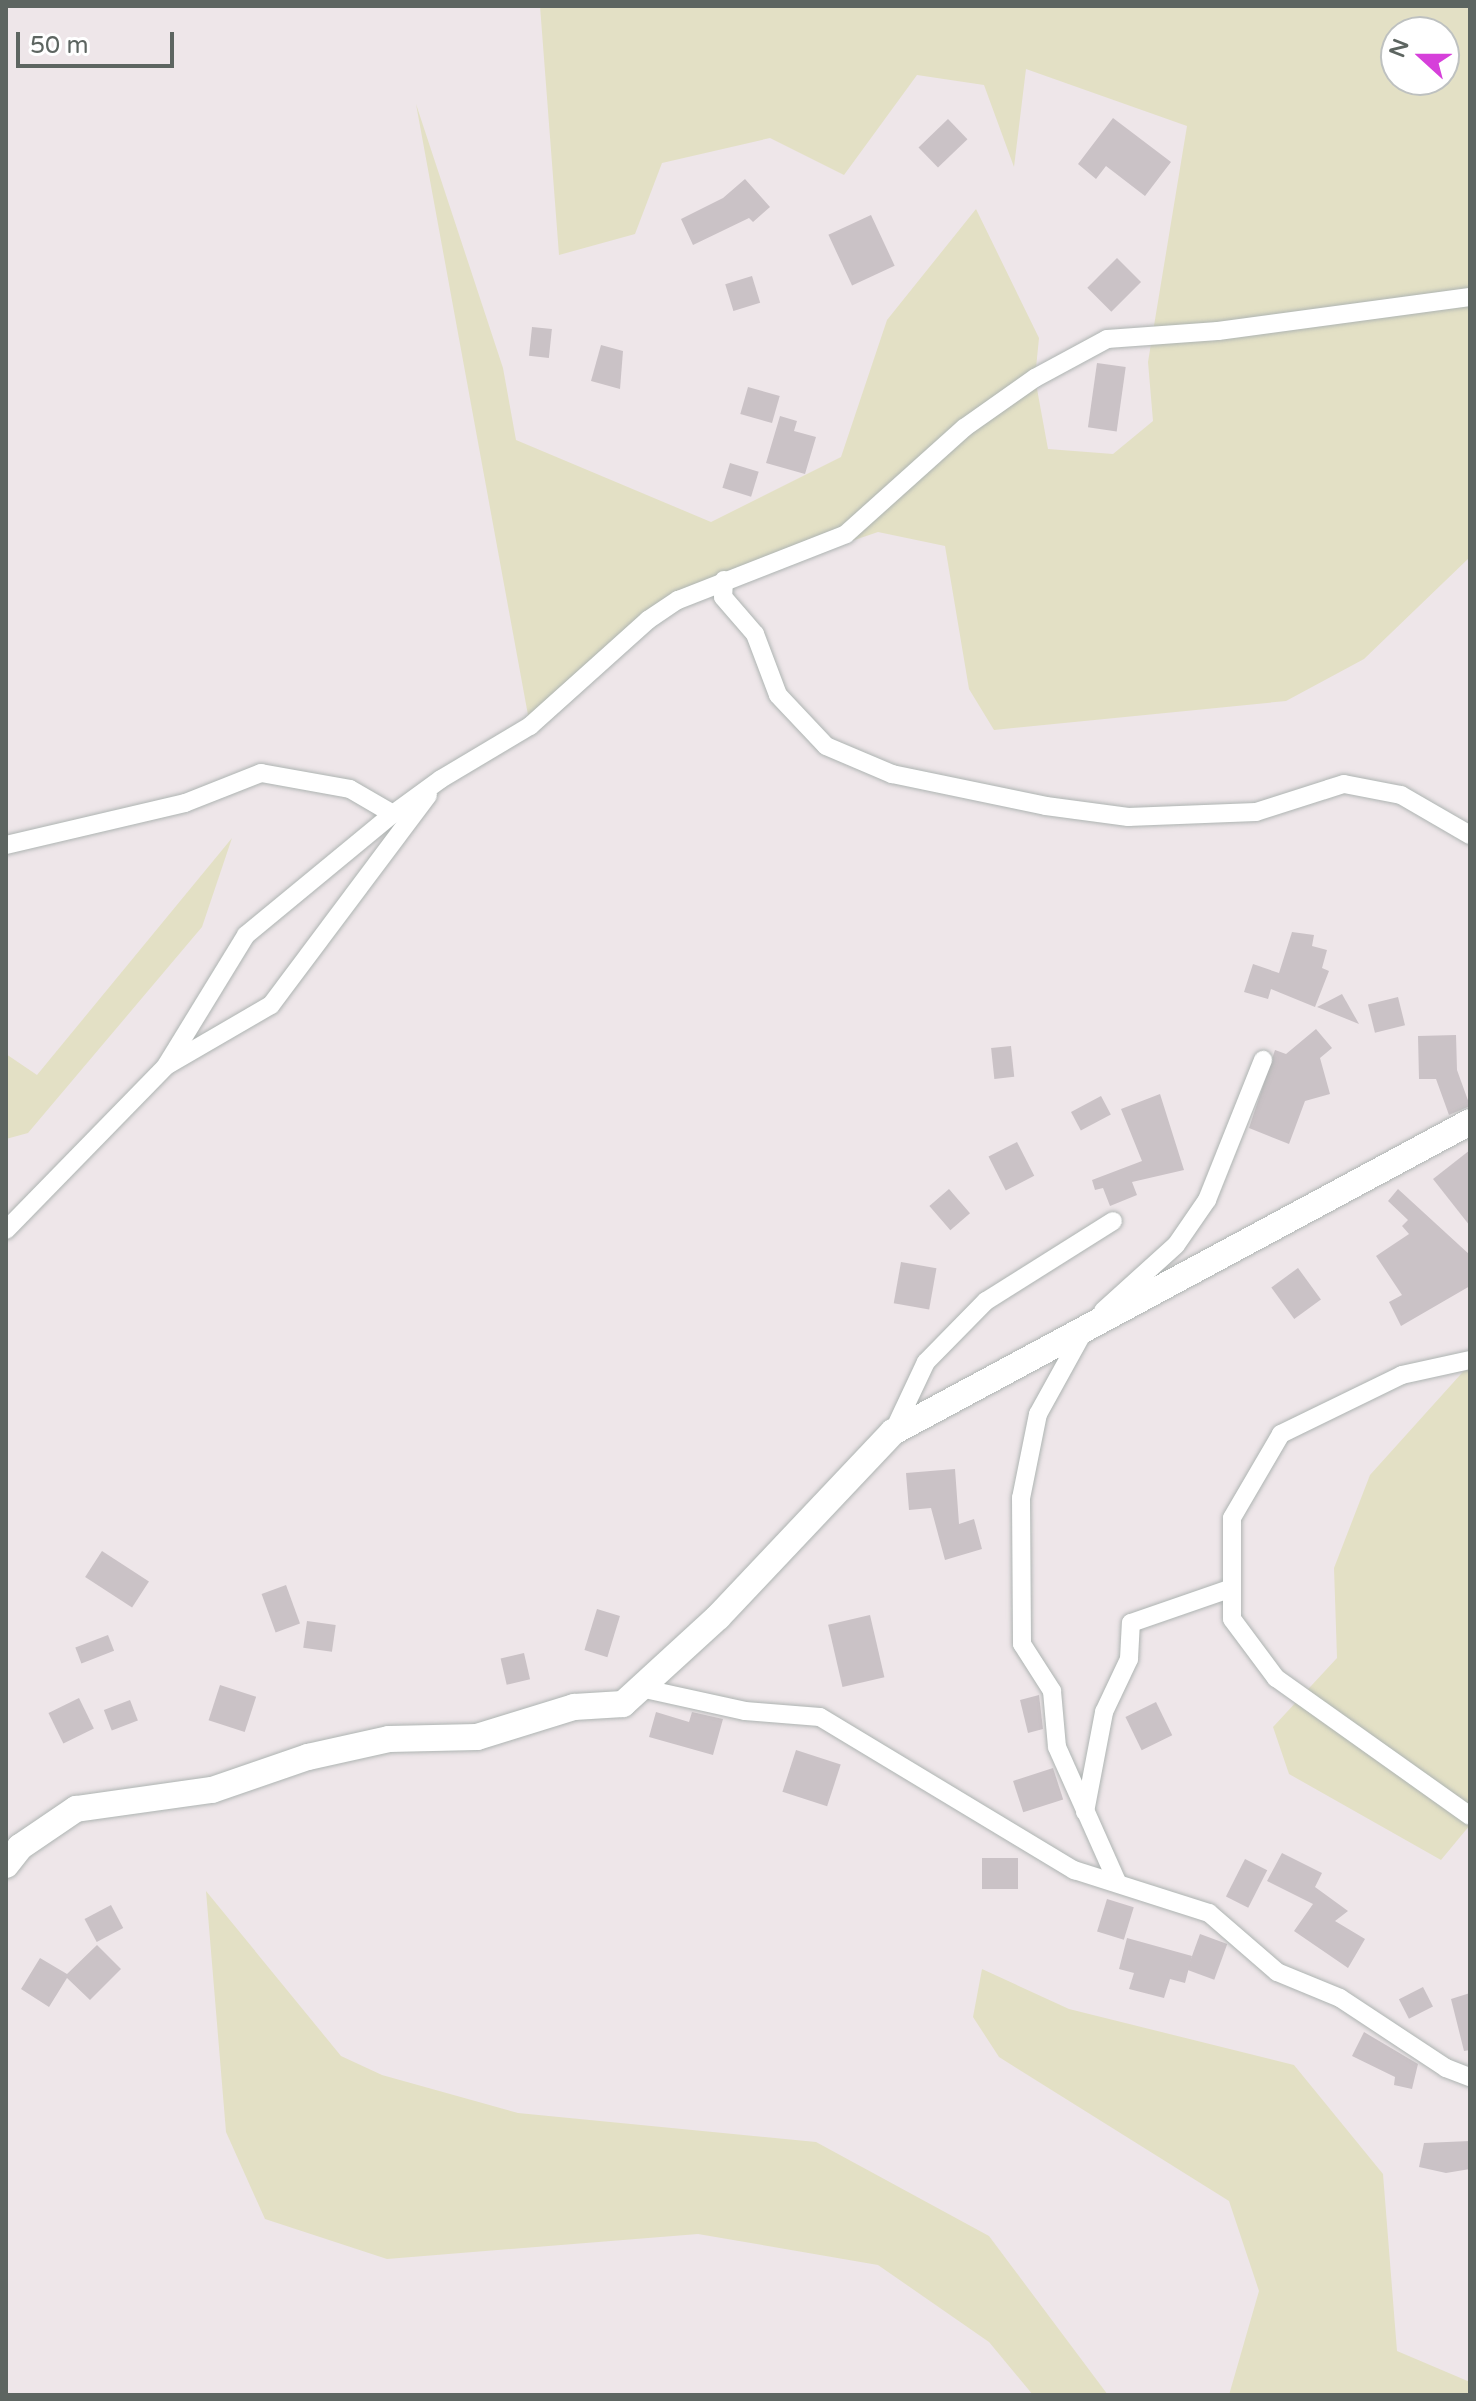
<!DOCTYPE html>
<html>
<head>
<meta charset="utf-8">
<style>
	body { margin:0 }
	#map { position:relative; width:1476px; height:2401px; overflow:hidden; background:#eee6e9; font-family:"Varela Round",sans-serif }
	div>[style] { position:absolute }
	.green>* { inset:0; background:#e3e0c5 }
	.building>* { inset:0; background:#cac2c6; transform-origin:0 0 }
	.roads { filter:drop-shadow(0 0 2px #aeb4b2) drop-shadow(0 0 2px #aeb4b2) }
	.street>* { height:18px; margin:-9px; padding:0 9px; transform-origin:9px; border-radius:9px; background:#fff }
	.secondary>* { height:26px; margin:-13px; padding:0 13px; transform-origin:13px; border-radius:13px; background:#fff }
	span { translate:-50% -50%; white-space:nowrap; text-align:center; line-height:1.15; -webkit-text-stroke:7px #fff; paint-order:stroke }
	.frame { position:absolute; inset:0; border:8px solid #5d6561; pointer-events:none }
	.north { position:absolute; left:1380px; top:16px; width:80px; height:80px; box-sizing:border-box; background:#fff; border:2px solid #bec1c0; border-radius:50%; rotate:291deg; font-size:22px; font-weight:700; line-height:32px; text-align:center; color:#5d6561 }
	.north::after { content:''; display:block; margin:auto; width:28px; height:36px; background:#d640da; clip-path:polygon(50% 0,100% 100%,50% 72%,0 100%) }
	.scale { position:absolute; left:16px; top:32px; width:158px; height:36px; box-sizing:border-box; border:4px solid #5d6561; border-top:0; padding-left:10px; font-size:24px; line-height:28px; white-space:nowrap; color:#5d6561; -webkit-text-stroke:6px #fff; paint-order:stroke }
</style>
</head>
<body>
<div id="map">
	<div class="green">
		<div style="clip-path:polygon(evenodd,540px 6px,1470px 6px,1470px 557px,1364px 659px,1286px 701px,994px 730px,969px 689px,945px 546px,878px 532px,678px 600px,530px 726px,416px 104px,503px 368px,516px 440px,711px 522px,841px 457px,887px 320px,976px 209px,1039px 338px,1035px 378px,1048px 449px,1113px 454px,1153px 421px,1148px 362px,1187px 126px,1026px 69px,1014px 167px,984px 85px,917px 75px,844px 175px,770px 138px,662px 163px,635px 234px,559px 255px,540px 6px,1396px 32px,1444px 32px,1444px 80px,1396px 80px,1396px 32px)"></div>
		<div style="clip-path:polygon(232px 838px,202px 927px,28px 1133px,6px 1139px,6px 1054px,37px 1075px)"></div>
		<div style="clip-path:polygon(1470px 1364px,1470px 1825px,1441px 1860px,1289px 1774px,1273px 1727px,1337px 1658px,1334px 1568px,1370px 1475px)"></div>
		<div style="clip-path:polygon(206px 1891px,341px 2056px,382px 2075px,518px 2113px,816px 2142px,989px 2236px,1108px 2395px,1033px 2395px,989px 2342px,878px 2265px,698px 2234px,387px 2259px,265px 2219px,226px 2132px)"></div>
		<div style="clip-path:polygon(982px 1969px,1069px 2009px,1294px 2065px,1383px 2174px,1397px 2351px,1470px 2382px,1470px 2395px,1229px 2395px,1259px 2291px,1229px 2201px,999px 2057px,973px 2017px)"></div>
	</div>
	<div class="building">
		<div style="clip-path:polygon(1113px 118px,1171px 162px,1145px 196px,1106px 166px,1096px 179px,1078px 164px)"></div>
		<div style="left:948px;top:119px;width:28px;height:41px;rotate:46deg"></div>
		<div style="clip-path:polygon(745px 179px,770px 207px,753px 222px,749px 218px,693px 245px,681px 219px,723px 198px)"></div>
		<div style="left:871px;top:215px;width:56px;height:47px;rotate:65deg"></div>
		<div style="left:1117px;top:258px;width:34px;height:42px;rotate:45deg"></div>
		<div style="left:752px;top:276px;width:28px;height:28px;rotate:73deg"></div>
		<div style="left:532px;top:327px;width:20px;height:29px;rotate:6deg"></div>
		<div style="clip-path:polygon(601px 345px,623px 351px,620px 389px,591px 381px)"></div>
		<div style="left:1097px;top:363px;width:29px;height:65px;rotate:8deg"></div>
		<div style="left:748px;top:387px;width:33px;height:28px;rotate:16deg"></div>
		<div style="clip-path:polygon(780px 416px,797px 421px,794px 431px,816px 437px,805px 474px,766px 463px)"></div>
		<div style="left:730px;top:463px;width:30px;height:26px;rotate:17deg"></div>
		<div style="clip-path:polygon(1292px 932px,1314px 935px,1312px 946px,1327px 950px,1322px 968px,1329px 971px,1315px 1007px,1271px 989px,1268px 999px,1244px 992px,1253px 964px,1279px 973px)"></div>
		<div style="clip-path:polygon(1342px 994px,1359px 1024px,1317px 1007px)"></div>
		<div style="left:1398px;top:997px;width:29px;height:31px;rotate:76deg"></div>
		<div style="clip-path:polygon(1316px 1029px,1332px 1048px,1320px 1058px,1330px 1094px,1305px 1101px,1289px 1144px,1249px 1128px,1275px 1050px,1286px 1054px)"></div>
		<div style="clip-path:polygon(1456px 1035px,1457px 1070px,1470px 1106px,1449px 1115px,1436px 1079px,1419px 1079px,1418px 1036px)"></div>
		<div style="left:1011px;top:1046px;width:31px;height:20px;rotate:84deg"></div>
		<div style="clip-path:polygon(1160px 1094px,1184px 1170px,1132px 1182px,1137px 1195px,1110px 1206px,1103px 1188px,1095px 1190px,1092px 1180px,1142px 1161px,1121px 1109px)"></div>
		<div style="left:1101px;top:1096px;width:21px;height:34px;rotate:62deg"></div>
		<div style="left:1017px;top:1142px;width:38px;height:32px;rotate:63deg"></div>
		<div style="clip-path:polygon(1470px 1150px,1470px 1226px,1433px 1179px)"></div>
		<div style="left:949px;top:1189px;width:32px;height:26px;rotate:49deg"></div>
		<div style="clip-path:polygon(1398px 1189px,1470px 1255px,1470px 1286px,1401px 1326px,1389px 1302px,1402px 1295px,1376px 1256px,1409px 1234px,1402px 1226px,1408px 1220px,1388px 1201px)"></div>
		<div style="left:901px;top:1262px;width:36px;height:42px;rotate:10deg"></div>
		<div style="left:1298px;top:1268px;width:39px;height:33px;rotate:54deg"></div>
		<div style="clip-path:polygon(955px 1469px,959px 1524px,974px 1519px,982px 1549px,945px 1560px,931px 1508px,909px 1510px,906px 1473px)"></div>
		<div style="left:102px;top:1551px;width:56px;height:31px;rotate:33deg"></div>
		<div style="left:286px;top:1585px;width:41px;height:26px;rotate:70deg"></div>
		<div style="left:597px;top:1609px;width:24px;height:43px;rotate:17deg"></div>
		<div style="left:870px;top:1615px;width:64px;height:43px;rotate:77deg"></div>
		<div style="left:307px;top:1621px;width:29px;height:27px;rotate:8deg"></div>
		<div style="left:108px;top:1635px;width:17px;height:35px;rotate:69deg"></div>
		<div style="left:524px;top:1653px;width:27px;height:24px;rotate:77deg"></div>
		<div style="left:220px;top:1685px;width:38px;height:37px;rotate:18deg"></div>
		<div style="clip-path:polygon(1039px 1695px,1043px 1729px,1028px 1733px,1020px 1700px)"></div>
		<div style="left:79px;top:1698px;width:34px;height:34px;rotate:64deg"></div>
		<div style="left:130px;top:1700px;width:22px;height:28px;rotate:69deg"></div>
		<div style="left:1156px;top:1702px;width:37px;height:34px;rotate:64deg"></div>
		<div style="clip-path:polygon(656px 1712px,689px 1722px,692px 1712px,723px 1719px,713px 1755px,649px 1737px)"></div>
		<div style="left:796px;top:1750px;width:47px;height:44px;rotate:18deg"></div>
		<div style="left:1053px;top:1768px;width:33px;height:42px;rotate:72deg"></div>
		<div style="clip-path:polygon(1282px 1853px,1322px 1873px,1315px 1887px,1348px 1911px,1335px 1921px,1365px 1939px,1348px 1968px,1294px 1931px,1313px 1904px,1267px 1881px)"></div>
		<div style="left:982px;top:1858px;width:36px;height:31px"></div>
		<div style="left:1245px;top:1859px;width:25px;height:42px;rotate:27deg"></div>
		<div style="left:1107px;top:1899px;width:28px;height:34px;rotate:17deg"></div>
		<div style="left:111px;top:1905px;width:26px;height:30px;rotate:62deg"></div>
		<div style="left:1200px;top:1934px;width:29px;height:38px;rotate:20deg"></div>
		<div style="clip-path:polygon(1127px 1938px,1192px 1956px,1185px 1983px,1170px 1979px,1164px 1998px,1129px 1989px,1134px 1973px,1119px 1969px)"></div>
		<div style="clip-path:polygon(97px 1945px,121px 1969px,90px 2000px,67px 1978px,49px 2007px,21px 1989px,40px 1958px,67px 1974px)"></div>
		<div style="left:1423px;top:1987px;width:22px;height:27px;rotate:63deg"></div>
		<div style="clip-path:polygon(1470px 1993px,1470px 2050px,1464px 2051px,1451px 1999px)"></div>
		<div style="clip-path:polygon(1364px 2032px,1418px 2064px,1412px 2089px,1394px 2085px,1395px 2077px,1352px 2056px)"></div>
		<div style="clip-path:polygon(1470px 2141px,1470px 2169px,1446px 2173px,1419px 2167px,1424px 2143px)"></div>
	</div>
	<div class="roads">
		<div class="street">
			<div style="left:724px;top:580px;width:17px;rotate:93deg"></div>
			<div style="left:723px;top:597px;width:49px;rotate:49.1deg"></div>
			<div style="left:755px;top:634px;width:65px;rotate:69.3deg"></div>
			<div style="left:778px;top:695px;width:70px;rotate:46.7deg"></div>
			<div style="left:826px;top:746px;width:72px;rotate:23deg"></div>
			<div style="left:892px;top:774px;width:157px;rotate:11.7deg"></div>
			<div style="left:1046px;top:806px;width:83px;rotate:7.6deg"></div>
			<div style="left:1128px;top:817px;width:128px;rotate:-2.2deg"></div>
			<div style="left:1256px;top:812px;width:92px;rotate:-17.7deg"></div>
			<div style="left:1344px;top:784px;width:58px;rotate:10.9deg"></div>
			<div style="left:1401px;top:795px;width:80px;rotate:30.1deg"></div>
			<div style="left:6px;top:845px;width:184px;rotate:-13.2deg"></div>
			<div style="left:185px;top:803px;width:82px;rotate:-21.5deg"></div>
			<div style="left:261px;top:773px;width:90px;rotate:10.2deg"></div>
			<div style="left:350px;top:789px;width:50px;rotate:30.2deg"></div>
			<div style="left:393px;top:814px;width:59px;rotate:-36.1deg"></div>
			<div style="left:441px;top:779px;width:104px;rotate:-30.8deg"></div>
			<div style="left:530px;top:726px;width:159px;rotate:-41.9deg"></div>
			<div style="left:648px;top:620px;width:36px;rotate:-34deg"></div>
			<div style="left:678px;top:600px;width:180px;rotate:-21.4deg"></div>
			<div style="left:846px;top:534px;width:159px;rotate:-41.9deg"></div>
			<div style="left:964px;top:428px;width:87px;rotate:-35.2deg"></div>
			<div style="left:1035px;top:378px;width:82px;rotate:-28.4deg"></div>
			<div style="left:1107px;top:339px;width:111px;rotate:-4.1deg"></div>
			<div style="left:1218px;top:331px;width:254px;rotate:-7.7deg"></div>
			<div style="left:167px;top:1064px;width:151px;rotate:-58.5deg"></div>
			<div style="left:246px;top:935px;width:190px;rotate:-39.5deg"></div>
			<div style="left:6px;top:1230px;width:229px;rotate:-45.7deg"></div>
			<div style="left:166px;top:1066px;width:121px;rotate:-30.2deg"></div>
			<div style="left:271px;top:1005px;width:262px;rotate:-53.2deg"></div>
			<div style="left:1103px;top:1311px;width:98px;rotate:-42.1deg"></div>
			<div style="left:1176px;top:1245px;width:55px;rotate:-55.4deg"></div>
			<div style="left:1207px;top:1200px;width:151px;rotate:-68.2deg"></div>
			<div style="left:1085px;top:1329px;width:97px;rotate:118.9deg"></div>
			<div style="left:1038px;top:1414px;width:86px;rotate:101.4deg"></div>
			<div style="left:1021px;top:1498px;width:146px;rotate:89.6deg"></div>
			<div style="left:1022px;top:1644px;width:56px;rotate:57.4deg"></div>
			<div style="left:1052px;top:1691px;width:56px;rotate:84.9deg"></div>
			<div style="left:1057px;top:1747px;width:148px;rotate:66deg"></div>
			<div style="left:1470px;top:1360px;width:70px;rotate:167.6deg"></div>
			<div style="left:1402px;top:1375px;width:135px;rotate:154deg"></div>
			<div style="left:1281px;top:1434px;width:97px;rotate:120.3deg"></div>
			<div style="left:1232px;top:1518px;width:101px;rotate:90deg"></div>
			<div style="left:1232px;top:1619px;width:74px;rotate:53.3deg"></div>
			<div style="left:1276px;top:1678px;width:238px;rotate:35.4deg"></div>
			<div style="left:893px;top:1432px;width:77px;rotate:-64.8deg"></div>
			<div style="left:926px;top:1362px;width:86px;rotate:-45.5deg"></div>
			<div style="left:986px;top:1301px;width:150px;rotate:-32.2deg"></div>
			<div style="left:645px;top:1689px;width:102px;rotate:12.4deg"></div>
			<div style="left:745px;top:1711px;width:75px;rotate:4.6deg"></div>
			<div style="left:820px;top:1717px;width:297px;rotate:31.1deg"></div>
			<div style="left:1074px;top:1870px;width:142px;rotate:17.7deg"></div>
			<div style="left:1209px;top:1913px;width:90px;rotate:40.9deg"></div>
			<div style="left:1277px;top:1972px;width:68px;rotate:22.4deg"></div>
			<div style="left:1340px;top:1998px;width:127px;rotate:33.4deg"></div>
			<div style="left:1446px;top:2068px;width:26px;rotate:21deg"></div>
			<div style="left:1085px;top:1812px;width:102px;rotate:-79.2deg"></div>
			<div style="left:1104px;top:1712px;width:59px;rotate:-64.7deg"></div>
			<div style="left:1129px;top:1659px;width:36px;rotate:-87deg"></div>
			<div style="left:1131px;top:1623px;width:107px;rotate:-19.1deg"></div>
		</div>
		<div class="secondary">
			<div style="left:6px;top:1865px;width:23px;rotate:-52deg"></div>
			<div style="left:20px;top:1847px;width:68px;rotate:-34.2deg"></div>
			<div style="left:76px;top:1809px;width:137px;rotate:-8deg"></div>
			<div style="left:212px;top:1790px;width:102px;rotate:-19deg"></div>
			<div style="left:308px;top:1757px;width:83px;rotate:-12.5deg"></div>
			<div style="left:389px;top:1739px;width:88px;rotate:-1.3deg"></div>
			<div style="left:477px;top:1737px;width:102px;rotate:-17.2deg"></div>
			<div style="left:574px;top:1707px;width:49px;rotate:-3.5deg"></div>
			<div style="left:623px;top:1704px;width:129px;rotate:-42.5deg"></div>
			<div style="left:718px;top:1617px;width:255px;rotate:-46.6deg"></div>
			<div style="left:893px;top:1432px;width:655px;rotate:-28.25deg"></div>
		</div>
	</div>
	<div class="frame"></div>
	<div class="north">N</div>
	<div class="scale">50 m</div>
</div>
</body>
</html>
